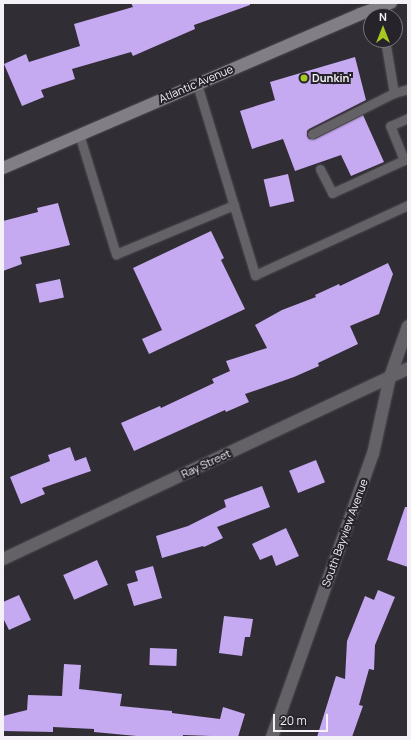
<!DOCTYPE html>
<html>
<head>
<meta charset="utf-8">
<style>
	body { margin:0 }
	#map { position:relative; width:411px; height:740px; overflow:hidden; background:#302d34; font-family:Manrope,sans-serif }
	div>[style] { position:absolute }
	.building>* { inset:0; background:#c5a9f1; transform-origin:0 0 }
	.roads { filter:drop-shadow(0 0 1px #4b484f) drop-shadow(0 0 1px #4b484f) }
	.lane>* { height:9px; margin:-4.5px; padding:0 4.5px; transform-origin:4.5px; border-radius:4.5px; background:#646266 }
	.street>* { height:12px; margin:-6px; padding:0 6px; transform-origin:6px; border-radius:6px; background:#646266 }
	.secondary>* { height:12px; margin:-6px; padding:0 6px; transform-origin:6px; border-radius:6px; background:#817f85 }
	.dots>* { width:11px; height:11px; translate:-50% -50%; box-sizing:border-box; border:2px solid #26232a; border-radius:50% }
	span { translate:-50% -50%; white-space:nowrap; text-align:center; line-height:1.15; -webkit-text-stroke:4px #26232a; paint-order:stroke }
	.poi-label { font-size:11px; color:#f3f1f6; font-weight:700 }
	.left { translate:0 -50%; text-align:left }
	.street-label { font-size:11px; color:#f3f1f6 }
	.frame { position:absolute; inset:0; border:4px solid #f3f1f6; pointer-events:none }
	.north { position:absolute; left:363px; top:8px; width:40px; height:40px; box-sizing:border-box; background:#26232a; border:1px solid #78757c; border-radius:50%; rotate:0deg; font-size:11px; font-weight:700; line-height:16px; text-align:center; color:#f3f1f6 }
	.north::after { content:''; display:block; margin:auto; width:14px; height:18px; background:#a5c823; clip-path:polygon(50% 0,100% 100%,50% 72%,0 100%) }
	.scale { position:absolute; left:273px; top:714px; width:55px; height:18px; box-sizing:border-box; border:2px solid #f3f1f6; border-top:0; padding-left:5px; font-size:12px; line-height:14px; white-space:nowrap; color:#f3f1f6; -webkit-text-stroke:3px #26232a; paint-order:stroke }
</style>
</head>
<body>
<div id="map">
	<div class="building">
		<div style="clip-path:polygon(131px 3px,250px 3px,250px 5px,194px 25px,195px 29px,133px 56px,131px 52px,72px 69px,75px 79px,41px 90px,44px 97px,22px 106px,4px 64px,26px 54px,29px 62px,80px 46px,74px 24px,133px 7px)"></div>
		<div style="clip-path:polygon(355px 57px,366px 100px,309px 129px,307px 131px,307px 136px,309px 139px,315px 139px,363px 115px,384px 162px,351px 176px,341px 155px,295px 171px,283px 139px,252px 149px,240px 111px,275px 100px,270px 82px)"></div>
		<div style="left:288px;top:174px;width:28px;height:25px;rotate:77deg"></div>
		<div style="clip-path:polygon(58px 203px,70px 245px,20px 257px,22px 264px,3px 271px,3px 221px,38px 212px,37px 208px)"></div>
		<div style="clip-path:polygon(211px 231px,224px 258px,221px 260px,245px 309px,149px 354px,142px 339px,162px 330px,133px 268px)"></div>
		<div style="clip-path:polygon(388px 263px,393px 274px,379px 314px,350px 326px,358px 344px,318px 363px,319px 366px,294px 377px,245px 394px,249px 402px,226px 412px,225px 410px,134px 451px,121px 423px,160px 406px,161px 408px,214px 383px,212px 379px,230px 371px,226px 361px,267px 348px,255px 325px,282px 310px,316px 297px,315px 295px,339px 284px,340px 286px)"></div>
		<div style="left:60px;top:279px;width:19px;height:25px;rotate:78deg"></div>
		<div style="clip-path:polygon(70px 447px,75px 461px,86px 457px,91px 471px,42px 488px,45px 494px,21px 504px,10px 477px,50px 461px,48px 455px)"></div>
		<div style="left:316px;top:460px;width:24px;height:29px;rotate:68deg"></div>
		<div style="clip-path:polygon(262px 486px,270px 507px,217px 527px,223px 538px,204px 547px,203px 546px,162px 558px,156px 536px,188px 526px,226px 507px,224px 500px)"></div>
		<div style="clip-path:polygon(405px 507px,408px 507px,408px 567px,387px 560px)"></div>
		<div style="clip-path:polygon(286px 528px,299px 556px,276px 566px,272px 555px,260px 560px,252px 544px)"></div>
		<div style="left:97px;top:560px;width:27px;height:37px;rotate:66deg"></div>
		<div style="clip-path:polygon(153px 566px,162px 598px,134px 606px,127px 584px,138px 581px,135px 571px)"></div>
		<div style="clip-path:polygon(378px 590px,395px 597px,375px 645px,374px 670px,369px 669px,359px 705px,363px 706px,352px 737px,317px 737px,336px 676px,345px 679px,347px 641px,365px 596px,374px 600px)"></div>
		<div style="clip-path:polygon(19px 595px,31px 620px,9px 630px,3px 618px,3px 602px)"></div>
		<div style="clip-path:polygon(224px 616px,253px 619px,250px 637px,245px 637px,242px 656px,219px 653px)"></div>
		<div style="left:150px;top:648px;width:27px;height:17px;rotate:2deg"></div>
		<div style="clip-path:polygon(64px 664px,81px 665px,79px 689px,122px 694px,120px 706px,172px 711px,172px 713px,220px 719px,223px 707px,245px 714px,238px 737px,183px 735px,183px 737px,147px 737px,94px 732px,94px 729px,53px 727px,53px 732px,3px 731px,3px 716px,27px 710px,28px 695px,62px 696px)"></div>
	</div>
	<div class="roads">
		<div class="lane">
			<div style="left:385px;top:40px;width:54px;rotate:80.4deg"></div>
			<div style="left:394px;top:93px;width:15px;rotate:-16deg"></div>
			<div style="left:197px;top:84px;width:200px;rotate:73.1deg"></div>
			<div style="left:255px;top:275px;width:168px;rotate:-24.6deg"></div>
			<div style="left:79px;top:134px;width:126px;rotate:72.9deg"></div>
			<div style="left:116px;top:254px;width:128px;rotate:-22.6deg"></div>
			<div style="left:312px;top:134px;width:92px;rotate:-26.6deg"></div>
			<div style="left:320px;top:169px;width:27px;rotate:63deg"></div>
			<div style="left:332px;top:193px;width:79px;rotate:-24.6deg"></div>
			<div style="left:404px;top:160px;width:37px;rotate:-112deg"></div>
			<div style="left:390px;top:126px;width:20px;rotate:-24deg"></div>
		</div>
		<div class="street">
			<div style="left:3px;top:559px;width:448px;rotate:-25.2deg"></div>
			<div style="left:272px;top:737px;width:300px;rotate:-70.4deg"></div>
			<div style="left:373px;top:454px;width:79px;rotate:-77.6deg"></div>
			<div style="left:390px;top:377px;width:54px;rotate:-70.6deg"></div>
		</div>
		<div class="secondary">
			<div style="left:3px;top:168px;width:389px;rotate:-23.3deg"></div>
			<div style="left:360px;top:14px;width:33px;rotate:-20deg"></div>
		</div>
	</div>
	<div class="dots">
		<div style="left:304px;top:78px;background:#a5c823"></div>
	</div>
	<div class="poi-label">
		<span class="left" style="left:312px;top:78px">Dunkin'</span>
	</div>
	<div class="street-label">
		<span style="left:196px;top:84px;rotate:-23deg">Atlantic Avenue</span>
		<span style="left:206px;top:464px;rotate:-25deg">Ray Street</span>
		<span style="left:345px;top:533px;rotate:-70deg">South Bayview Avenue</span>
	</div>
	<div class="frame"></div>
	<div class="north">N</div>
	<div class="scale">20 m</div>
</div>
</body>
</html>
